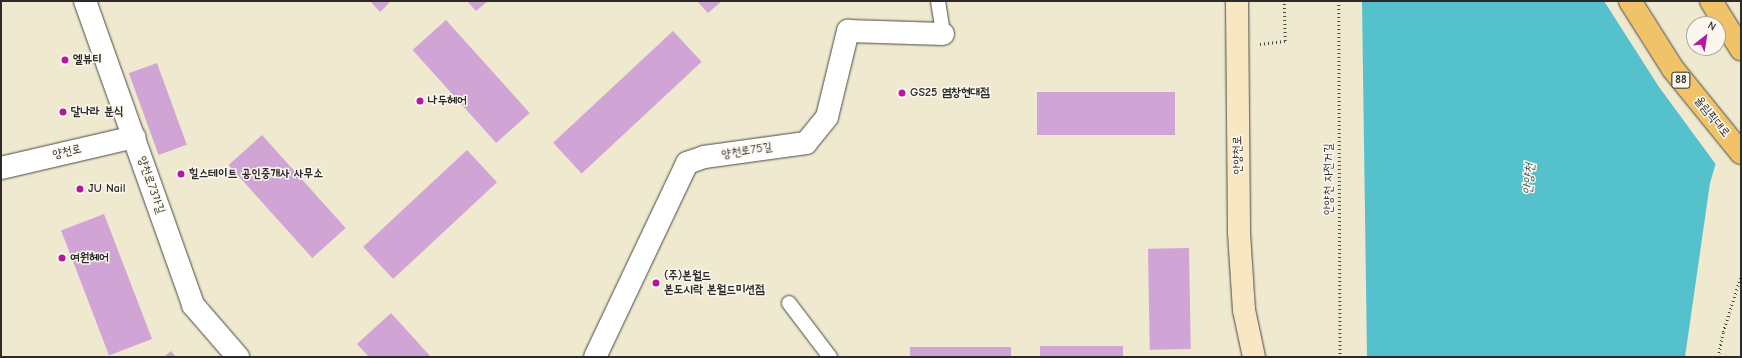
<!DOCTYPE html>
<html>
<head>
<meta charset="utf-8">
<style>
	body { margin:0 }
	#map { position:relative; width:1742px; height:358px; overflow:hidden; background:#efe9cf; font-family:"Comic Neue","Poor Story",sans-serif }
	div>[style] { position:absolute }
	.water>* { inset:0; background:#54c1cd }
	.pier>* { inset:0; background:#efe9cf }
	.building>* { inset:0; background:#d1a4d6; transform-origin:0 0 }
	.path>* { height:2.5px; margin-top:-1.25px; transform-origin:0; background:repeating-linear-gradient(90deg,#484844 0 1px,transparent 0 4px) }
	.roads { filter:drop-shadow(0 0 1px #484844) drop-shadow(0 0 1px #484844) }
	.lane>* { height:14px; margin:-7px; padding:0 7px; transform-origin:7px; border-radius:7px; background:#fff }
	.street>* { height:22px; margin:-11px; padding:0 11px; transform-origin:11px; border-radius:11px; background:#fff }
	.secondary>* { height:22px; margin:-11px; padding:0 11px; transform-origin:11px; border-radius:11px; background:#f9e7c3 }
	.highway>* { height:22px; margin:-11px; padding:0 11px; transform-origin:11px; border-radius:11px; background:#f1c369 }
	.dots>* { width:11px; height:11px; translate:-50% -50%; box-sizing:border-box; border:2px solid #fbf7ec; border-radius:50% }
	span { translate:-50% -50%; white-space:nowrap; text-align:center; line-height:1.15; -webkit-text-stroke:3px #fbf7ec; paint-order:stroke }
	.shield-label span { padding:1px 3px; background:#fbf7ec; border:1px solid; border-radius:3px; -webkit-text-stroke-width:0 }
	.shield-label { font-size:11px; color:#2b2b2b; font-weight:700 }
	.poi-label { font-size:12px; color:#2b2b2b; font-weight:700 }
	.left { translate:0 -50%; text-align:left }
	.street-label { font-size:12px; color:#2b2b2b }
	.water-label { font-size:13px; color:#37585c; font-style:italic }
	.frame { position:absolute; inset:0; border:2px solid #2b2b2b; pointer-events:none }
	.north { position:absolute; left:1686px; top:16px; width:40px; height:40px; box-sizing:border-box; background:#fbf7ec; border:1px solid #a8a59f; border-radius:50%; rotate:30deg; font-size:11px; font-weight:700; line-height:16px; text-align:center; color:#2b2b2b }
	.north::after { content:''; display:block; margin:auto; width:14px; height:18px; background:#b5179e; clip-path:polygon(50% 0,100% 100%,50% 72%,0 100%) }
</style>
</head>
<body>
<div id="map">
	<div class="water">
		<div style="clip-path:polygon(evenodd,1362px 1px,1741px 1px,1741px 78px,1710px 183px,1685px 357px,1367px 357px,1362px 1px,1694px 24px,1718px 24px,1718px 48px,1694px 48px,1694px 24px)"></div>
	</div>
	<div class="pier">
		<div style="clip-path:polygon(evenodd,1604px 1px,1741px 1px,1741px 85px,1717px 166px,1659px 87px,1604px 1px,1694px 24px,1718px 24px,1718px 48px,1694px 48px,1694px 24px)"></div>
	</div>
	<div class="building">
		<div style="clip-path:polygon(370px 1px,391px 1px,380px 12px)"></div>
		<div style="clip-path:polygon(467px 1px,488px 1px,476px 11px)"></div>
		<div style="clip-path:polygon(697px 1px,722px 1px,708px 13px)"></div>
		<div style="left:446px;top:20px;width:125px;height:45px;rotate:48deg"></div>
		<div style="left:673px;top:31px;width:42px;height:164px;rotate:47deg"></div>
		<div style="left:157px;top:63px;width:87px;height:30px;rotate:70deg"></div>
		<div style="left:1175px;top:92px;width:43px;height:138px;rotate:90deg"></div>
		<div style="left:262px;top:135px;width:125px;height:45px;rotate:48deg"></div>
		<div style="left:467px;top:150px;width:44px;height:142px;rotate:47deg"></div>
		<div style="left:104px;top:214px;width:134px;height:46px;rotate:69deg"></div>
		<div style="left:1189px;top:248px;width:101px;height:41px;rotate:89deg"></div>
		<div style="clip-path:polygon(391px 313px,431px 357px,369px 357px,357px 344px)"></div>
		<div style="left:1123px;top:346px;width:11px;height:83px;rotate:90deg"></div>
		<div style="left:910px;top:347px;width:101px;height:10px"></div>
		<div style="clip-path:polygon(171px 351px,176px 357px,164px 357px)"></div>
	</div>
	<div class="path">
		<div style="left:1339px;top:1px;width:356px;rotate:89.8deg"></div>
		<div style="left:1260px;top:44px;width:25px;rotate:-7deg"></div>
		<div style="left:1285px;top:41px;width:40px;rotate:-91.4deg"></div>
		<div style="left:1718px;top:357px;width:25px;rotate:-79deg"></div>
		<div style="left:1723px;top:332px;width:60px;rotate:-72.5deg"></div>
	</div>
	<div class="roads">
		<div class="lane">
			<div style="left:938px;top:1px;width:33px;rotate:81deg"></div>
			<div style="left:789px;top:303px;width:68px;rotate:52.8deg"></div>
		</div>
		<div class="street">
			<div style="left:85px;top:1px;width:323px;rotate:70.4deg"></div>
			<div style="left:193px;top:305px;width:69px;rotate:49.1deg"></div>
			<div style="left:1px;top:168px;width:137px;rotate:-13.1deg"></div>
			<div style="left:595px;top:357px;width:215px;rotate:-64.6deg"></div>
			<div style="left:687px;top:163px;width:18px;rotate:-19deg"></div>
			<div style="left:704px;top:157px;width:103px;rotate:-7.8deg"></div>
			<div style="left:806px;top:143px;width:33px;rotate:-51deg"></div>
			<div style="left:827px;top:117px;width:89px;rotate:-76.3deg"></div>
			<div style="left:848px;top:31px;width:95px;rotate:1.8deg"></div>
		</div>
		<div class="secondary">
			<div style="left:1237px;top:1px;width:232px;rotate:89.5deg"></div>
			<div style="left:1239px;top:233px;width:77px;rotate:86.3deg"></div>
			<div style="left:1244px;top:310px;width:48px;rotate:78deg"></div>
		</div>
		<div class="highway">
			<div style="left:1630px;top:1px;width:80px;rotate:57.7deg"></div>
			<div style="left:1673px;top:69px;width:108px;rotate:51deg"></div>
			<div style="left:1711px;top:1px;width:57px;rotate:58deg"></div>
		</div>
	</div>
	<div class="dots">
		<div style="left:65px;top:60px;background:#b5179e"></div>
		<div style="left:902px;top:93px;background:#b5179e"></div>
		<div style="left:420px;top:101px;background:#b5179e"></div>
		<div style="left:63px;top:112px;background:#b5179e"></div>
		<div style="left:181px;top:174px;background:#b5179e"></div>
		<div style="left:80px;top:189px;background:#b5179e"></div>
		<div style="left:62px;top:258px;background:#b5179e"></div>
		<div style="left:656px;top:283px;background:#b5179e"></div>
	</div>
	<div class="shield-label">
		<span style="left:1681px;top:80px">88</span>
	</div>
	<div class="poi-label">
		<span class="left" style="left:73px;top:60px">엘뷰티</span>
		<span class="left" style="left:910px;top:93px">GS25 염창현대점</span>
		<span class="left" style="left:428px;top:101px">나두헤어</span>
		<span class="left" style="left:71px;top:112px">달나라 분식</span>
		<span class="left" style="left:189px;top:174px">힐스테이트 공인중개사 사무소</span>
		<span class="left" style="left:88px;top:189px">JU Nail</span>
		<span class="left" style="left:70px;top:258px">여원헤어</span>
		<span class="left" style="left:664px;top:283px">(주)본월드<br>본도시락 본월드미션점</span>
	</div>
	<div class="street-label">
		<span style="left:1712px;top:117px;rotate:51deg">올림픽대로</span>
		<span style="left:747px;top:151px;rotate:-9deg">양천로75길</span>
		<span style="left:67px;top:152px;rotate:-13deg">양천로</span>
		<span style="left:1238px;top:155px;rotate:-91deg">안양천로</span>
		<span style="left:1329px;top:179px;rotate:-90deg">안양천 자전거길</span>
		<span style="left:151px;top:185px;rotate:71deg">양천로73가길</span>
	</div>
	<div class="water-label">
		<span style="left:1529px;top:179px;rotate:-85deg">안양천</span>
	</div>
	<div class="frame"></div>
	<div class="north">N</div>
</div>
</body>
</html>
